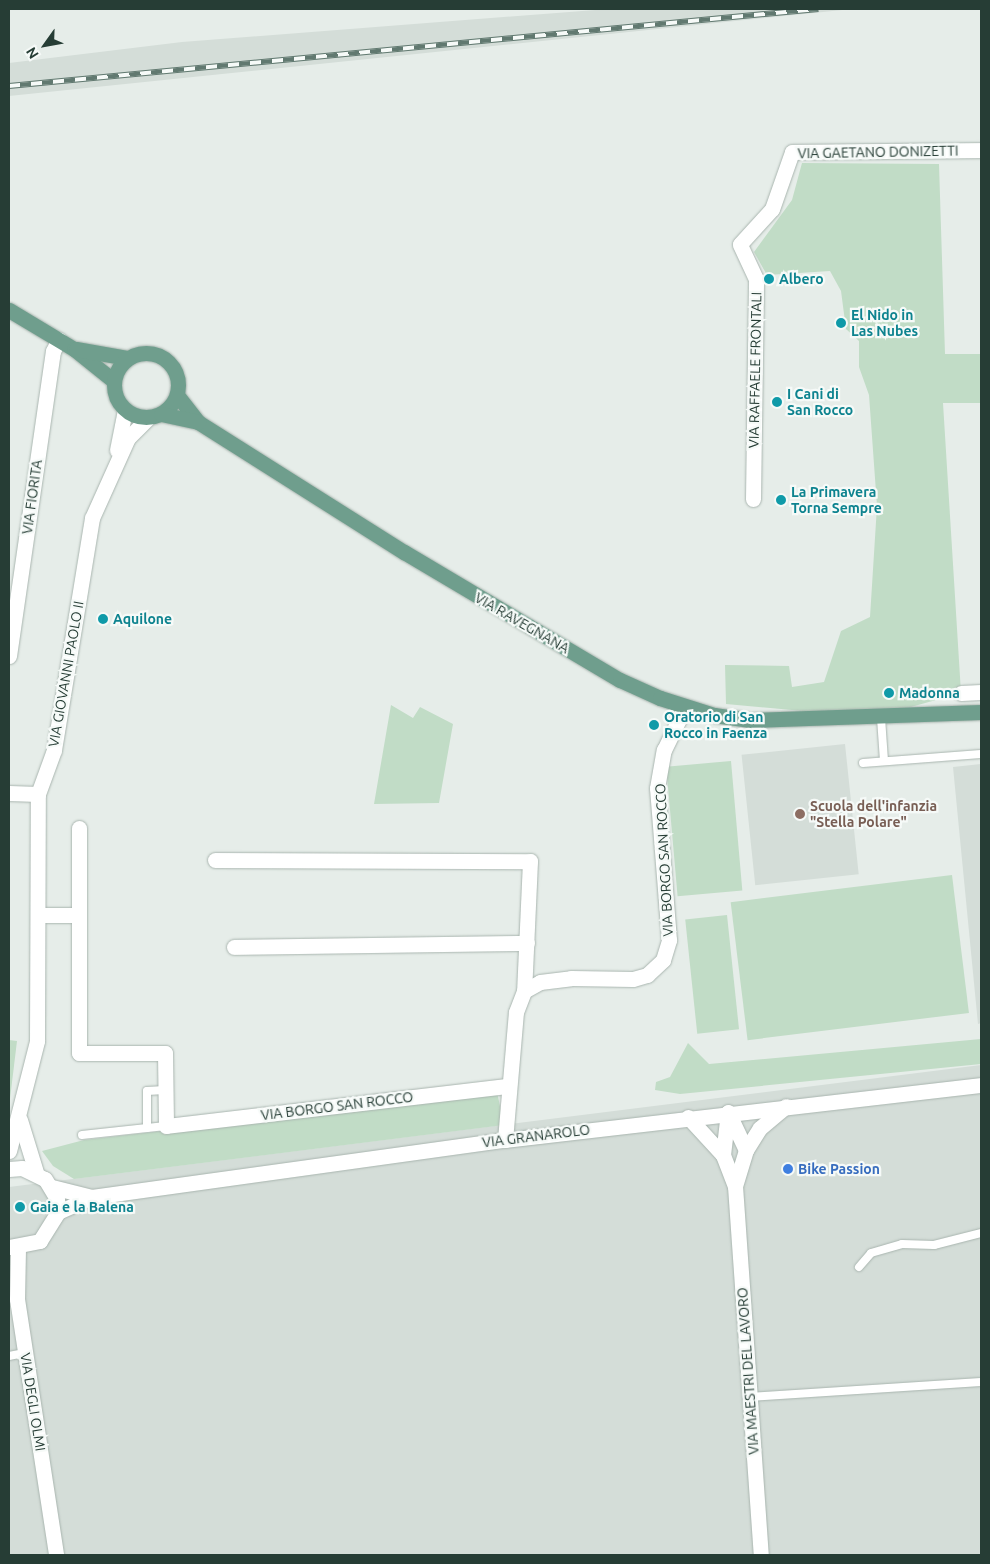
<!DOCTYPE html>
<html>
<head>
<meta charset="utf-8">
<style>
	body { margin:0 }
	#map { position:relative; width:990px; height:1564px; overflow:hidden; background:#e6ede9; font-family:Ubuntu,sans-serif }
	div>[style] { position:absolute }
	.built>* { inset:0; background:#d4ddd8; transform-origin:0 0 }
	.green>* { inset:0; background:#c1dcc6; transform-origin:0 0 }
	.roads { filter:drop-shadow(0 0 1px #a9b5af) drop-shadow(0 0 1px #a9b5af) }
	.service>* { height:8px; margin:-4px; padding:0 4px; transform-origin:4px; border-radius:4px; background:#fff }
	.minor>* { height:15px; margin:-7.5px; padding:0 7.5px; transform-origin:7.5px; border-radius:7.5px; background:#fff }
	.secondary>* { height:15px; margin:-7.5px; padding:0 7.5px; transform-origin:7.5px; border-radius:7.5px; background:#fff }
	.primary>* { height:15px; margin:-7.5px; padding:0 7.5px; transform-origin:7.5px; border-radius:7.5px; background:#6f9e8d }
	.primary>.ring { margin:-7.5px; padding:0; box-sizing:content-box; background:none; border:15px solid #6f9e8d; border-radius:50% }
	.rail>* { height:5.5px; margin-top:-2.75px; transform-origin:0; background:repeating-linear-gradient(90deg,#f6faf8 0 11px,#617970 0 22px); box-sizing:border-box; border-block:1px solid #617970 }
	.dots>* { width:14px; height:14px; translate:-50% -50%; box-sizing:border-box; border:2px solid #f6faf8; border-radius:50% }
	span { translate:-50% -50%; white-space:nowrap; text-align:center; line-height:1.15; -webkit-text-stroke:4.5px #f6faf8; paint-order:stroke }
	.street-label { font-size:14px; color:#263d35 }
	.culture-label { font-size:14px; color:#0d838f; font-weight:700 }
	.left { translate:0 -50%; text-align:left }
	.education-label { font-size:14px; color:#785e54; font-weight:700 }
	.shop-label { font-size:14px; color:#366cbe; font-weight:700 }
	.frame { position:absolute; inset:0; border:10px solid #263d35; pointer-events:none }
	.north { position:absolute; left:20px; top:20px; width:50px; height:50px; -webkit-text-stroke:4px #f6faf8; paint-order:stroke; rotate:238deg; font-size:14px; font-weight:700; line-height:20px; text-align:center; color:#263d35 }
	.north::after { content:''; display:block; margin:auto; width:18px; height:22px; background:#263d35; clip-path:polygon(50% 0,100% 100%,50% 72%,0 100%) }
</style>
</head>
<body>
<div id="map">
	<div class="built">
		<div style="clip-path:polygon(608px 9px,852px 9px,9px 96px,9px 63px,182px 42px)"></div>
		<div style="left:845px;top:744px;width:131px;height:104px;rotate:84deg"></div>
		<div style="clip-path:polygon(981px 764px,981px 1023px,978px 1024px,953px 767px)"></div>
		<div style="clip-path:polygon(981px 1065px,981px 1555px,9px 1555px,9px 1187px)"></div>
	</div>
	<div class="green">
		<div style="clip-path:polygon(802px 163px,939px 164px,945px 354px,981px 354px,981px 403px,943px 403px,961px 693px,893px 712px,825px 713px,726px 704px,725px 665px,789px 666px,792px 687px,824px 682px,841px 631px,870px 617px,877px 506px,869px 395px,859px 367px,859px 341px,846px 329px,841px 291px,830px 271px,767px 275px,754px 252px,792px 200px)"></div>
		<div style="clip-path:polygon(391px 705px,413px 718px,420px 707px,453px 724px,439px 803px,374px 804px)"></div>
		<div style="left:731px;top:761px;width:130px;height:65px;rotate:85deg"></div>
		<div style="left:952px;top:875px;width:139px;height:223px;rotate:83deg"></div>
		<div style="left:727px;top:915px;width:115px;height:42px;rotate:84deg"></div>
		<div style="clip-path:polygon(981px 1039px,981px 1064px,680px 1094px,655px 1090px,656px 1082px,670px 1077px,688px 1043px,709px 1064px)"></div>
		<div style="clip-path:polygon(9px 1040px,17px 1041px,9px 1107px)"></div>
		<div style="clip-path:polygon(497px 1092px,504px 1125px,74px 1179px,53px 1166px,42px 1151px,84px 1140px)"></div>
	</div>
	<div class="roads">
		<div class="service">
			<div style="left:881px;top:718px;width:43px;rotate:86deg"></div>
			<div style="left:863px;top:763px;width:118px;rotate:-4.4deg"></div>
			<div style="left:147px;top:1128px;width:37px;rotate:-90deg"></div>
			<div style="left:147px;top:1091px;width:18px;rotate:-3deg"></div>
			<div style="left:82px;top:1135px;width:84px;rotate:-6.1deg"></div>
			<div style="left:859px;top:1267px;width:18px;rotate:-49deg"></div>
			<div style="left:871px;top:1253px;width:32px;rotate:-16deg"></div>
			<div style="left:902px;top:1244px;width:32px;rotate:2deg"></div>
			<div style="left:934px;top:1245px;width:49px;rotate:-14.3deg"></div>
			<div style="left:9px;top:1356px;width:16px;rotate:-11deg"></div>
			<div style="left:749px;top:1397px;width:232px;rotate:-3.7deg"></div>
		</div>
		<div class="minor">
			<div style="left:117px;top:450px;width:41px;rotate:-78.7deg"></div>
			<div style="left:753px;top:499px;width:220px;rotate:-89.2deg"></div>
			<div style="left:756px;top:279px;width:38px;rotate:-115deg"></div>
			<div style="left:740px;top:244px;width:47px;rotate:-47.6deg"></div>
			<div style="left:772px;top:209px;width:60px;rotate:-70.7deg"></div>
			<div style="left:792px;top:152px;width:189px;rotate:-0.6deg"></div>
			<div style="left:9px;top:656px;width:308px;rotate:-81.8deg"></div>
			<div style="left:53px;top:351px;width:13px;rotate:-63deg"></div>
			<div style="left:961px;top:693px;width:20px;rotate:-3deg"></div>
			<div style="left:9px;top:793px;width:29px;rotate:2deg"></div>
			<div style="left:79px;top:828px;width:87px;rotate:90deg"></div>
			<div style="left:215px;top:860px;width:315px;rotate:0.2deg"></div>
			<div style="left:530px;top:861px;width:130px;rotate:92.6deg"></div>
			<div style="left:40px;top:915px;width:39px"></div>
			<div style="left:79px;top:915px;width:138px;rotate:90deg"></div>
			<div style="left:79px;top:1053px;width:86px"></div>
			<div style="left:165px;top:1053px;width:73px;rotate:89.2deg"></div>
			<div style="left:166px;top:1126px;width:344px;rotate:-6.7deg"></div>
			<div style="left:234px;top:947px;width:293px;rotate:-0.8deg"></div>
			<div style="left:728px;top:1112px;width:42px;rotate:64.7deg"></div>
			<div style="left:688px;top:1117px;width:52px;rotate:47.4deg"></div>
			<div style="left:723px;top:1155px;width:33px;rotate:69deg"></div>
			<div style="left:735px;top:1186px;width:370px;rotate:86deg"></div>
			<div style="left:20px;top:1120px;width:54px;rotate:72.9deg"></div>
			<div style="left:505px;top:1140px;width:128px;rotate:-85.1deg"></div>
			<div style="left:516px;top:1012px;width:22px;rotate:-69deg"></div>
			<div style="left:524px;top:991px;width:18px;rotate:-29deg"></div>
			<div style="left:540px;top:982px;width:31px;rotate:-7deg"></div>
			<div style="left:571px;top:978px;width:62px;rotate:0.9deg"></div>
			<div style="left:633px;top:979px;width:15px;rotate:-16deg"></div>
			<div style="left:647px;top:975px;width:22px;rotate:-43deg"></div>
			<div style="left:663px;top:960px;width:21px;rotate:-73deg"></div>
			<div style="left:669px;top:940px;width:152px;rotate:-94.5deg"></div>
			<div style="left:657px;top:788px;width:39px;rotate:-80deg"></div>
			<div style="left:664px;top:750px;width:48px;rotate:-64deg"></div>
			<div style="left:9px;top:1151px;width:114px;rotate:-75.7deg"></div>
			<div style="left:37px;top:1041px;width:247px;rotate:-89.8deg"></div>
			<div style="left:38px;top:794px;width:47px;rotate:-70deg"></div>
			<div style="left:54px;top:750px;width:235px;rotate:-80.7deg"></div>
			<div style="left:92px;top:518px;width:88px;rotate:-65.8deg"></div>
			<div style="left:128px;top:438px;width:28px;rotate:-45deg"></div>
			<div style="left:723px;top:1155px;width:43px;rotate:-83.4deg"></div>
			<div style="left:735px;top:1186px;width:38px;rotate:-73deg"></div>
			<div style="left:746px;top:1150px;width:26px;rotate:-58deg"></div>
			<div style="left:760px;top:1128px;width:34px;rotate:-40deg"></div>
			<div style="left:18px;top:1248px;width:51px;rotate:91.1deg"></div>
			<div style="left:17px;top:1299px;width:259px;rotate:81.3deg"></div>
		</div>
		<div class="secondary">
			<div style="left:9px;top:1169px;width:13px;rotate:-4deg"></div>
			<div style="left:22px;top:1168px;width:25px;rotate:26deg"></div>
			<div style="left:45px;top:1179px;width:23px;rotate:59deg"></div>
			<div style="left:57px;top:1199px;width:13px;rotate:86deg"></div>
			<div style="left:58px;top:1212px;width:34px;rotate:122deg"></div>
			<div style="left:40px;top:1241px;width:32px;rotate:169deg"></div>
			<div style="left:52px;top:1187px;width:41px;rotate:14deg"></div>
			<div style="left:58px;top:1212px;width:37px;rotate:-24deg"></div>
			<div style="left:92px;top:1197px;width:417px;rotate:-7.9deg"></div>
			<div style="left:505px;top:1140px;width:479px;rotate:-6.6deg"></div>
		</div>
		<div class="primary">
			<div style="left:9px;top:310px;width:76px;rotate:31deg"></div>
			<div style="left:74px;top:349px;width:51px;rotate:38.7deg"></div>
			<div style="left:76px;top:349px;width:53px;rotate:9.8deg"></div>
			<div class="ring" style="left:114px;top:353px;width:49px;height:49px"></div>
			<div style="left:177px;top:395px;width:34px;rotate:52deg"></div>
			<div style="left:198px;top:422px;width:244px;rotate:32.3deg"></div>
			<div style="left:404px;top:552px;width:251px;rotate:30.7deg"></div>
			<div style="left:620px;top:680px;width:44px;rotate:24.2deg"></div>
			<div style="left:660px;top:698px;width:57px;rotate:17.5deg"></div>
			<div style="left:714px;top:715px;width:37px;rotate:8deg"></div>
			<div style="left:751px;top:720px;width:230px;rotate:-2deg"></div>
			<div style="left:161px;top:414px;width:38px;rotate:12deg"></div>
		</div>
	</div>
	<div class="rail">
		<div style="left:9px;top:86px;width:813px;rotate:-5.44deg"></div>
	</div>
	<div class="dots">
		<div style="left:769px;top:279px;background:#0f9aa8"></div>
		<div style="left:841px;top:323px;background:#0f9aa8"></div>
		<div style="left:777px;top:402px;background:#0f9aa8"></div>
		<div style="left:781px;top:500px;background:#0f9aa8"></div>
		<div style="left:103px;top:619px;background:#0f9aa8"></div>
		<div style="left:889px;top:693px;background:#0f9aa8"></div>
		<div style="left:654px;top:725px;background:#0f9aa8"></div>
		<div style="left:800px;top:814px;background:#8d6e63"></div>
		<div style="left:788px;top:1169px;background:#3f7fe0"></div>
		<div style="left:20px;top:1207px;background:#0f9aa8"></div>
	</div>
	<div class="street-label">
		<span style="left:878px;top:152px;rotate:-1deg">VIA GAETANO DONIZETTI</span>
		<span style="left:755px;top:370px;rotate:-89deg">VIA RAFFAELE FRONTALI</span>
		<span style="left:32px;top:497px;rotate:-82deg">VIA FIORITA</span>
		<span style="left:522px;top:623px;rotate:30deg">VIA RAVEGNANA</span>
		<span style="left:66px;top:674px;rotate:-80deg">VIA GIOVANNI PAOLO II</span>
		<span style="left:664px;top:860px;rotate:-93deg">VIA BORGO SAN ROCCO</span>
		<span style="left:337px;top:1106px;rotate:-7deg">VIA BORGO SAN ROCCO</span>
		<span style="left:536px;top:1136px;rotate:-7deg">VIA GRANAROLO</span>
		<span style="left:748px;top:1371px;rotate:-94deg">VIA MAESTRI DEL LAVORO</span>
		<span style="left:33px;top:1402px;rotate:81deg">VIA DEGLI OLMI</span>
	</div>
	<div class="culture-label">
		<span class="left" style="left:779px;top:279px">Albero</span>
		<span class="left" style="left:851px;top:323px">El Nido in<br>Las Nubes</span>
		<span class="left" style="left:787px;top:402px">I Cani di<br>San Rocco</span>
		<span class="left" style="left:791px;top:500px">La Primavera<br>Torna Sempre</span>
		<span class="left" style="left:113px;top:619px">Aquilone</span>
		<span class="left" style="left:899px;top:693px">Madonna</span>
		<span class="left" style="left:664px;top:725px">Oratorio di San<br>Rocco in Faenza</span>
		<span class="left" style="left:30px;top:1207px">Gaia e la Balena</span>
	</div>
	<div class="education-label">
		<span class="left" style="left:810px;top:814px">Scuola dell'infanzia<br>"Stella Polare"</span>
	</div>
	<div class="shop-label">
		<span class="left" style="left:798px;top:1169px">Bike Passion</span>
	</div>
	<div class="frame"></div>
	<div class="north">N</div>
</div>
</body>
</html>
